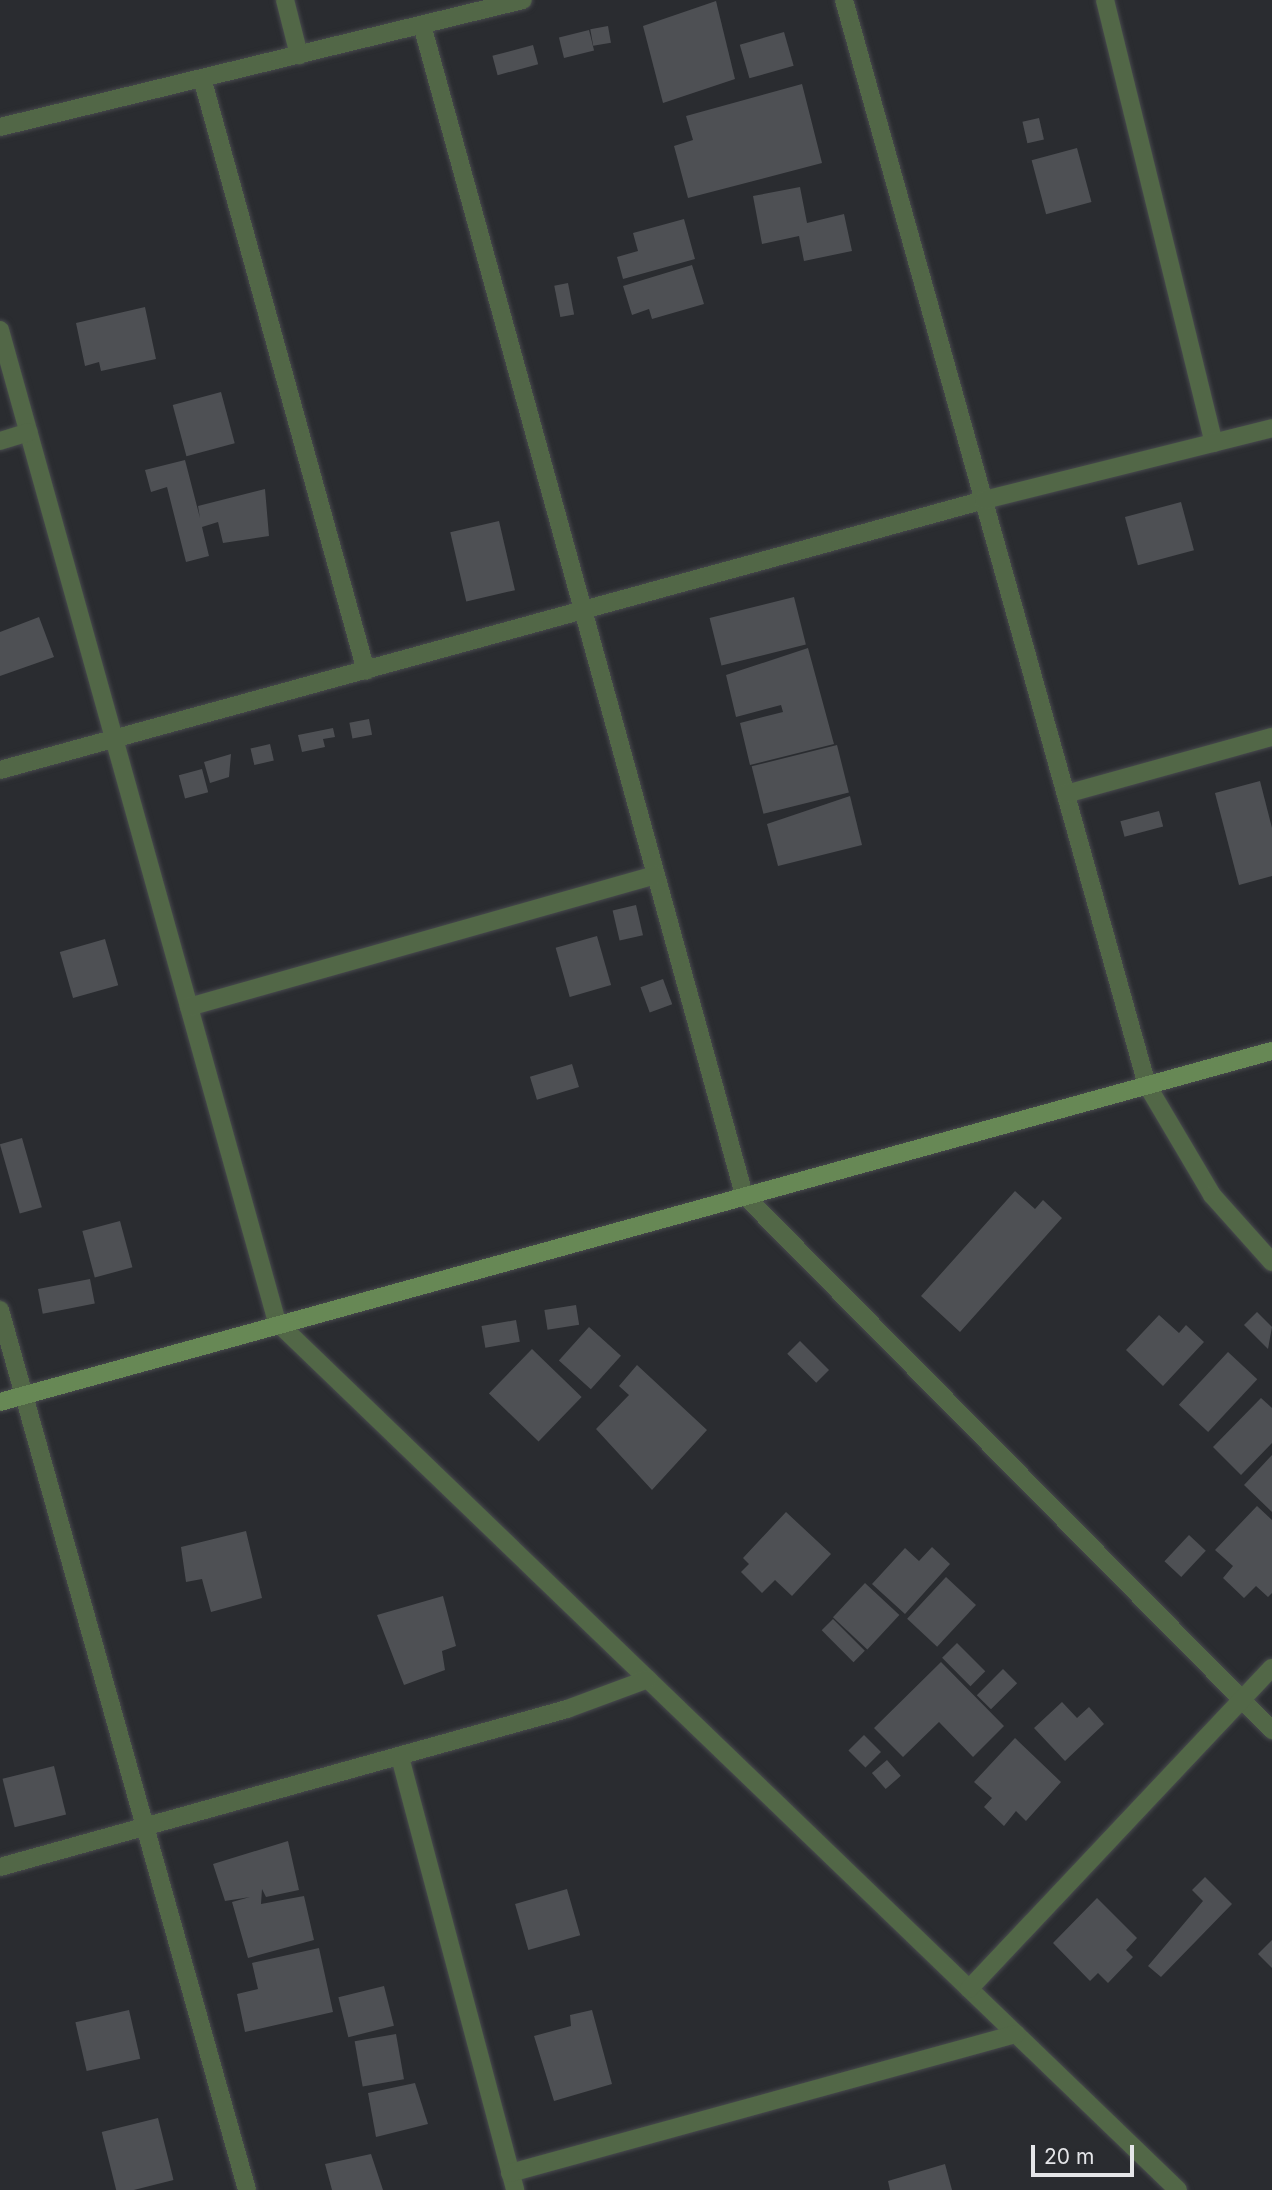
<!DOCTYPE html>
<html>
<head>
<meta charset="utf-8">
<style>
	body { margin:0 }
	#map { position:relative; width:1272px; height:2190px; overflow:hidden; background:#2a2c30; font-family:Inter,sans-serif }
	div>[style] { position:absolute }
	.building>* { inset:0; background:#4e5054; transform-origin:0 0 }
	.roads { filter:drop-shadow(0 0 2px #484a4e) drop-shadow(0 0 2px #484a4e) }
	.street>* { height:18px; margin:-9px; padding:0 9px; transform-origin:9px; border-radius:9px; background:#526747 }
	.secondary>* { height:18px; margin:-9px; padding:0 9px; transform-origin:9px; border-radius:9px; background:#678855 }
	span { translate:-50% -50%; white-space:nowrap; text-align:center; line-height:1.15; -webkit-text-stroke:7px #2a2c30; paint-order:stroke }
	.scale { position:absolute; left:1031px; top:2145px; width:103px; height:32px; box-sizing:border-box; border:4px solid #e5e6e9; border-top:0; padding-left:9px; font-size:21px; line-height:24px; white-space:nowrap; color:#e5e6e9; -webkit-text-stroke:5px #2a2c30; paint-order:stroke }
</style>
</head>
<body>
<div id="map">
	<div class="building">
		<div style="clip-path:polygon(716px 1px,735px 79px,663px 103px,643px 26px)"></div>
		<div style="left:608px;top:26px;width:17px;height:18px;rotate:80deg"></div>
		<div style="left:589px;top:30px;width:21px;height:31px;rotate:76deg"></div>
		<div style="left:784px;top:32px;width:35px;height:46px;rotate:74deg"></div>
		<div style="left:533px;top:45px;width:20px;height:42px;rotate:75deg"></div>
		<div style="clip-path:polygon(802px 84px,822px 163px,688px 198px,674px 146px,693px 140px,686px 116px)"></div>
		<div style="left:1039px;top:118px;width:22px;height:17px;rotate:77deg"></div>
		<div style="left:1077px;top:148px;width:56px;height:47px;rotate:75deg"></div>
		<div style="clip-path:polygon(800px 187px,807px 223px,844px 214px,852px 251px,804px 261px,799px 236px,762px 244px,753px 196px)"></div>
		<div style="clip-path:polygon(684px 219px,695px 259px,623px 279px,617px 257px,638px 251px,633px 233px)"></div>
		<div style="clip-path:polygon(692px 265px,704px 304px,652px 319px,649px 309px,632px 315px,623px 286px)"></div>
		<div style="left:568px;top:283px;width:32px;height:14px;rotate:79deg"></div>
		<div style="clip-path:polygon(145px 307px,156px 359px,101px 371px,99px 362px,85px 366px,76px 323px)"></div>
		<div style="left:221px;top:392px;width:53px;height:50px;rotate:75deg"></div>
		<div style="clip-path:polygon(185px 460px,200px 518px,198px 506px,265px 489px,269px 536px,223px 543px,218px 522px,202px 527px,209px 556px,186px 562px,167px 487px,151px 492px,145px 470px)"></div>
		<div style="left:1181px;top:502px;width:50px;height:58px;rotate:75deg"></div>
		<div style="left:499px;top:521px;width:71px;height:50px;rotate:77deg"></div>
		<div style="left:794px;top:597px;width:49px;height:87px;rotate:76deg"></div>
		<div style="clip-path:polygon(39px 617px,54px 657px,0 676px,0 632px)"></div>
		<div style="clip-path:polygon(808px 648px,834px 744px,750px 765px,740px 723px,783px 712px,781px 705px,736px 717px,726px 675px)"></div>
		<div style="left:369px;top:719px;width:16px;height:20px;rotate:79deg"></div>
		<div style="clip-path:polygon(333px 728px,335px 737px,323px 739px,325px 747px,302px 752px,298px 735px)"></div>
		<div style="left:270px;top:744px;width:17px;height:20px;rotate:77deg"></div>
		<div style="left:837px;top:745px;width:49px;height:88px;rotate:76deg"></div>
		<div style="clip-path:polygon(231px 754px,229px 777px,210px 783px,204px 762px)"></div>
		<div style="left:202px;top:769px;width:24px;height:24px;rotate:75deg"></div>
		<div style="clip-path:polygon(1260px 781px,1272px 828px,1272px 876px,1239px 885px,1215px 793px)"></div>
		<div style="clip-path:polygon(850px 796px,862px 845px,778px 866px,767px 824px)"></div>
		<div style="left:1159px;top:811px;width:16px;height:40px;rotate:75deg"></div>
		<div style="left:636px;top:905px;width:31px;height:24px;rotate:77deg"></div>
		<div style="left:597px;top:936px;width:51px;height:43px;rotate:74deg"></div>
		<div style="left:105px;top:939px;width:48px;height:47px;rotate:74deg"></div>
		<div style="left:663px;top:979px;width:27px;height:24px;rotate:70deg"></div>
		<div style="left:572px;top:1064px;width:24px;height:44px;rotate:73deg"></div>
		<div style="left:22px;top:1138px;width:72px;height:23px;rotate:74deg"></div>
		<div style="clip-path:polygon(1015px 1191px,1035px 1209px,1043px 1200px,1062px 1218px,960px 1332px,921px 1296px)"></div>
		<div style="left:120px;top:1221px;width:48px;height:39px;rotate:75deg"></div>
		<div style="left:90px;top:1279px;width:25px;height:53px;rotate:79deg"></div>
		<div style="left:576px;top:1305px;width:20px;height:32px;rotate:81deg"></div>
		<div style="clip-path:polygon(1257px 1312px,1272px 1327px,1268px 1349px,1244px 1325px)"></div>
		<div style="clip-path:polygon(1159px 1315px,1179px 1333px,1186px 1325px,1204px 1342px,1163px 1386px,1126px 1350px)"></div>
		<div style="left:516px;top:1320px;width:22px;height:35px;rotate:80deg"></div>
		<div style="left:589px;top:1327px;width:43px;height:45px;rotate:42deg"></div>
		<div style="left:800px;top:1341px;width:41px;height:18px;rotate:45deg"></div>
		<div style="left:532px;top:1349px;width:69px;height:62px;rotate:44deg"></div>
		<div style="left:1228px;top:1352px;width:40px;height:72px;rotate:43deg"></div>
		<div style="clip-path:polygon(637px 1365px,707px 1430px,652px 1490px,596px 1429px,629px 1395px,619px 1386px)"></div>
		<div style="clip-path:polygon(1261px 1398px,1272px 1408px,1272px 1443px,1241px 1475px,1213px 1447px)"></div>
		<div style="clip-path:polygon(1272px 1455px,1272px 1512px,1244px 1485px)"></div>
		<div style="clip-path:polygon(1257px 1506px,1272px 1520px,1272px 1593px,1268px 1597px,1256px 1586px,1244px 1598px,1223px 1578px,1233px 1566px,1215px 1550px)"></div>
		<div style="clip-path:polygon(786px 1512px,831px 1554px,792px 1596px,775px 1580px,762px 1593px,741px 1572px,749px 1564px,743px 1558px)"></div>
		<div style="clip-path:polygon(246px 1531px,262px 1598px,211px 1612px,202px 1579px,186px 1582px,181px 1547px)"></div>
		<div style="left:1189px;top:1535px;width:23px;height:36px;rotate:43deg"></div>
		<div style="clip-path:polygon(932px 1547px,950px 1564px,905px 1614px,872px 1584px,905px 1548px,919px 1561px)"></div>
		<div style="left:946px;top:1577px;width:41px;height:57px;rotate:43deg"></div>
		<div style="left:865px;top:1583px;width:47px;height:47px;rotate:43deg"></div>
		<div style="clip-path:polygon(443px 1596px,456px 1646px,442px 1651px,445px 1670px,404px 1685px,377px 1615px)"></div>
		<div style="left:833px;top:1619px;width:45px;height:16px;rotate:45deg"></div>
		<div style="left:957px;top:1643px;width:40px;height:21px;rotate:45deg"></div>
		<div style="clip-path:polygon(941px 1662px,1004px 1726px,973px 1757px,939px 1722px,903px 1757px,874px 1728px)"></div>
		<div style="left:1003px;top:1669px;width:20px;height:37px;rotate:45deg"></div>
		<div style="clip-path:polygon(1062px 1702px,1077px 1718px,1089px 1707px,1104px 1724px,1065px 1761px,1034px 1728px)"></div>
		<div style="left:864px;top:1735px;width:24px;height:22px;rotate:45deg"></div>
		<div style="clip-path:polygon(1015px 1738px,1061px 1782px,1026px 1821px,1016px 1811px,1004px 1826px,984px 1807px,992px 1798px,974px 1782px)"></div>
		<div style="left:887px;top:1760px;width:21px;height:20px;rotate:49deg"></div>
		<div style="left:54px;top:1766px;width:50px;height:53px;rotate:76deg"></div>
		<div style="clip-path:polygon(288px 1841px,299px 1890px,266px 1897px,262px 1889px,261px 1904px,304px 1896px,314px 1940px,248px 1958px,232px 1902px,250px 1897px,225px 1901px,213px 1864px)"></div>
		<div style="clip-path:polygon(1205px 1877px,1232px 1904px,1161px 1977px,1148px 1966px,1203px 1901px,1192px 1890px)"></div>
		<div style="left:567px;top:1889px;width:48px;height:54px;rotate:74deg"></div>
		<div style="clip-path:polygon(1097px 1898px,1137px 1938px,1126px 1950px,1133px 1957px,1108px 1983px,1098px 1973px,1090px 1981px,1053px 1943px)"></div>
		<div style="clip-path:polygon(1272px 1940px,1272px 1968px,1258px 1954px)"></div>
		<div style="clip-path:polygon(319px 1948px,333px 2012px,245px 2032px,237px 1994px,258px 1989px,252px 1963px)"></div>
		<div style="left:384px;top:1986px;width:41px;height:47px;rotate:76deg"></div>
		<div style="left:129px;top:2010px;width:50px;height:55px;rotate:77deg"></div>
		<div style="clip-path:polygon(592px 2010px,612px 2084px,554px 2101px,534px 2036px,571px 2026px,570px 2015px)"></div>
		<div style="left:396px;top:2034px;width:46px;height:42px;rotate:80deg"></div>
		<div style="clip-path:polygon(415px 2083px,428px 2124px,376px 2137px,368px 2093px)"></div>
		<div style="left:158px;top:2118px;width:64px;height:58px;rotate:76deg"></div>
		<div style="clip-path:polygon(371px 2154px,383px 2190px,332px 2190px,325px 2164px)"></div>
		<div style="clip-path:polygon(945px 2164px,952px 2190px,890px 2190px,888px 2181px)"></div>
	</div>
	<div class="roads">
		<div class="street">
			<div style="left:285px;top:0;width:57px;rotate:75.7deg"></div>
			<div style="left:844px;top:0;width:1127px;rotate:74.4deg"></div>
			<div style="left:1147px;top:1085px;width:128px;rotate:59.4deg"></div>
			<div style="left:1212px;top:1195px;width:90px;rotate:48.2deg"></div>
			<div style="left:1105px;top:0;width:456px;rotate:76.2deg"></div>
			<div style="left:422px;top:25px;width:1214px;rotate:74.61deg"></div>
			<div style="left:744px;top:1195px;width:752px;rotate:45.38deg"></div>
			<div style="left:202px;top:78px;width:615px;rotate:74.54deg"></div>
			<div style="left:0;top:127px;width:538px;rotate:-13.65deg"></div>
			<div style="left:0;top:330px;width:1030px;rotate:74.4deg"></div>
			<div style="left:277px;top:1322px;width:1251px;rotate:43.93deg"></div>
			<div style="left:0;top:441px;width:30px;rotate:-17deg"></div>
			<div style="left:0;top:770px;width:1020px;rotate:-15.34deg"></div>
			<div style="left:984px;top:500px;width:297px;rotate:-14deg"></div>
			<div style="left:1066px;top:794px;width:214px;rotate:-15.5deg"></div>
			<div style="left:189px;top:1007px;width:485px;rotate:-15.8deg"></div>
			<div style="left:0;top:1310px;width:914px;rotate:74.32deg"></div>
			<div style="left:400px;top:1757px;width:448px;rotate:75.1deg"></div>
			<div style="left:0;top:1867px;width:589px;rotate:-15.57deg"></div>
			<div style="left:567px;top:1709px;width:86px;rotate:-20.3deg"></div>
			<div style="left:969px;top:1989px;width:441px;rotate:-46.7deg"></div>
			<div style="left:510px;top:2173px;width:525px;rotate:-15.36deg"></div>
		</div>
		<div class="secondary">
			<div style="left:0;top:1402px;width:1320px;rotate:-15.43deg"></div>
		</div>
	</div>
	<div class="scale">20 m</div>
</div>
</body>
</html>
